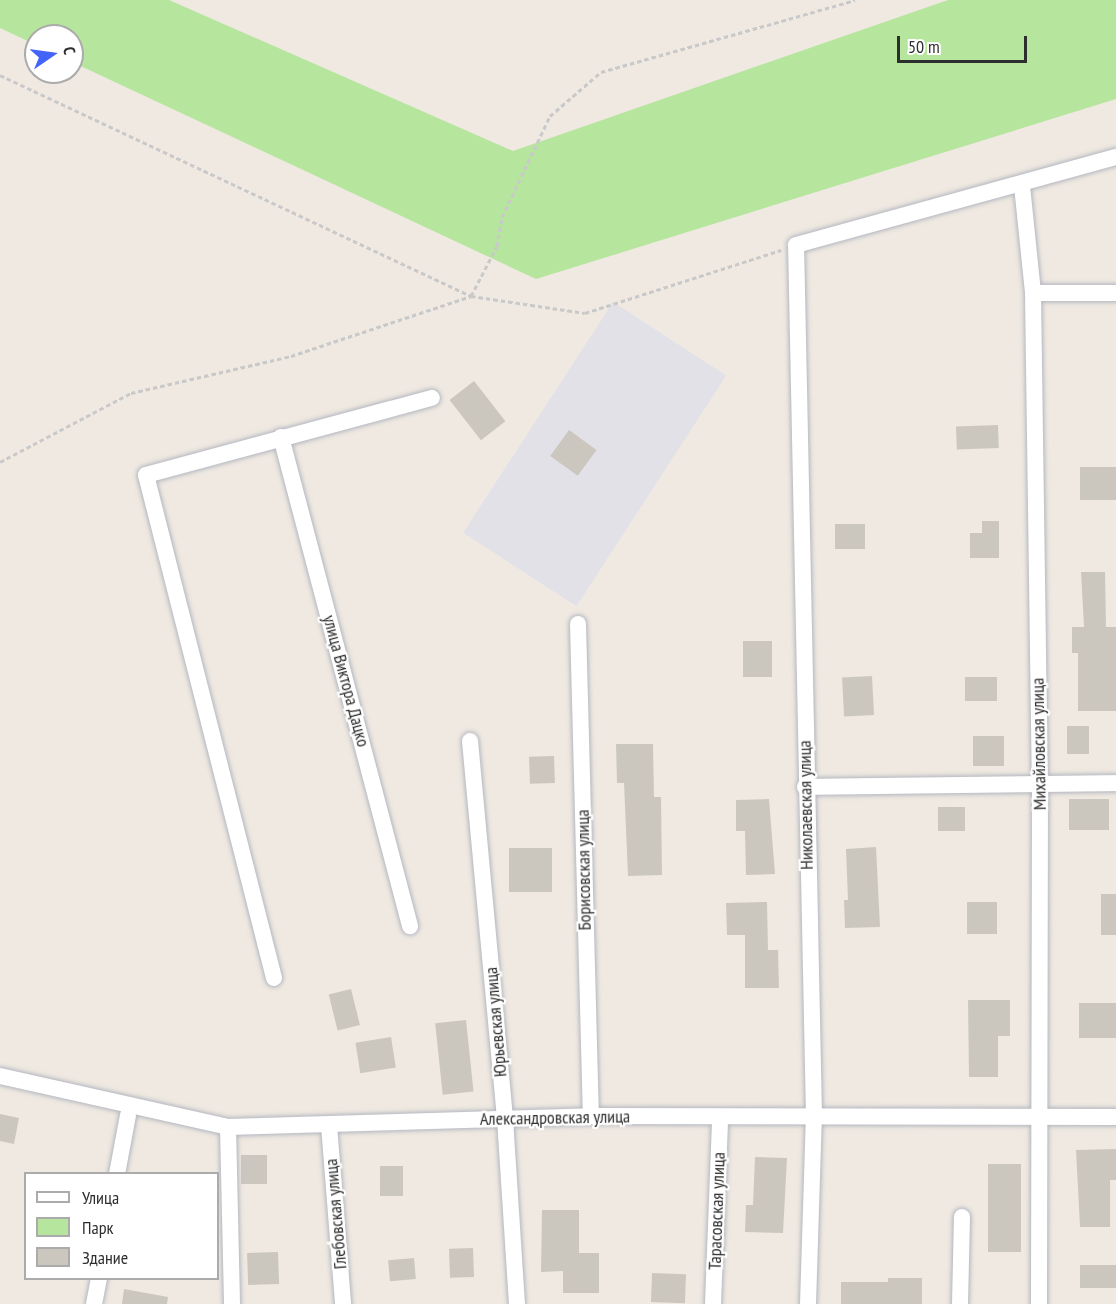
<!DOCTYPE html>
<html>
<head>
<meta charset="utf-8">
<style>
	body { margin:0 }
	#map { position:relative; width:1116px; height:1304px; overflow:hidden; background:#efe9e1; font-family:"PT Sans Narrow",sans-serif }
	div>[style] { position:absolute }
	.industrial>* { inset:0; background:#e3e1e8; transform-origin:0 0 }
	.green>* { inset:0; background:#b6e59e }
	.building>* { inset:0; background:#cbc7bf; transform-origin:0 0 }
	.path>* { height:3px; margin-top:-1.5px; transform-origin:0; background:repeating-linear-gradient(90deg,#c9c9c9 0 4.5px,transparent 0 7.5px) }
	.roads { filter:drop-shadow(0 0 2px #b4b7c1) drop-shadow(0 0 2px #b4b7c1) }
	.street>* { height:16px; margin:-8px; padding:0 8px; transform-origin:8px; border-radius:8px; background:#fff }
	span { translate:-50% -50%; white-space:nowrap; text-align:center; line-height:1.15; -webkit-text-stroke:4.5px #fff; paint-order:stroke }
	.street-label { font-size:18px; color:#2e2e2e }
	.legend { position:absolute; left:24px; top:1172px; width:195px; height:108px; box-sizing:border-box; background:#fff; border:2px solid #ababab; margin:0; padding:8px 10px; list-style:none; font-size:18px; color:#2e2e2e }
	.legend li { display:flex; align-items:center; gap:12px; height:30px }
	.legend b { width:30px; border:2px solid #ababab }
	.north { position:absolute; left:24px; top:24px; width:60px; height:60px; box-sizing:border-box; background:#fff; border:2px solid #ababab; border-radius:50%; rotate:77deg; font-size:16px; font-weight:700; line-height:24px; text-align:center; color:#2e2e2e }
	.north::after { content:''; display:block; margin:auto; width:21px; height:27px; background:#4264fb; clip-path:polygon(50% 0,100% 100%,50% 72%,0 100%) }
	.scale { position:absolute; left:897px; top:36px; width:130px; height:27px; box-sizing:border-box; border:3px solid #2e2e2e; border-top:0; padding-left:8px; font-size:18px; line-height:21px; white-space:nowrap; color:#2e2e2e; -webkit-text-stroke:4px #fff; paint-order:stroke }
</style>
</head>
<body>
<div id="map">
	<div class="industrial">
		<div style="left:613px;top:302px;width:135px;height:275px;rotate:33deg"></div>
	</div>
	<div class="green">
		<div style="clip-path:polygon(0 0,169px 0,513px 151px,948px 0,1116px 0,1116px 99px,536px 279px,72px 62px,72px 36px,36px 36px,36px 45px,0 28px)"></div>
	</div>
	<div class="building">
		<div style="left:474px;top:381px;width:51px;height:31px;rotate:52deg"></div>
		<div style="left:998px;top:425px;width:23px;height:42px;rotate:88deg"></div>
		<div style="left:569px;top:430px;width:34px;height:32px;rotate:36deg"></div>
		<div style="left:1080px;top:467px;width:36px;height:33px"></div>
		<div style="clip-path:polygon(982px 521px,999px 521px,999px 558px,970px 558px,970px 533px,982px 533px)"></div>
		<div style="left:865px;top:524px;width:25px;height:30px;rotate:90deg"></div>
		<div style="clip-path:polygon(1081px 572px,1105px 572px,1106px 627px,1116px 627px,1116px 711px,1078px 711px,1078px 653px,1072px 653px,1072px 627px,1084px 627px)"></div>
		<div style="left:743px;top:641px;width:29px;height:36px"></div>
		<div style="left:872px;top:676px;width:39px;height:30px;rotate:87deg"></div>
		<div style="left:965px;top:677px;width:32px;height:24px"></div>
		<div style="left:1067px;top:726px;width:22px;height:28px"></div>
		<div style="left:973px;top:736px;width:31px;height:30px"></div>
		<div style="clip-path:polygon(616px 744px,653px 744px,654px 797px,661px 797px,662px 875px,628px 876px,624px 783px,617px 783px)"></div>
		<div style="left:554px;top:756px;width:27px;height:25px;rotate:88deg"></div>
		<div style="clip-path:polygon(769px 799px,775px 874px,746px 875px,745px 831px,736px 831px,736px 800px)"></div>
		<div style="left:1109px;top:799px;width:31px;height:40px;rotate:90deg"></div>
		<div style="left:938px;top:807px;width:27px;height:24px"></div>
		<div style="clip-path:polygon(876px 847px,880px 927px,845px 928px,844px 900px,848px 900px,846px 849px)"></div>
		<div style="left:509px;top:848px;width:43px;height:44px"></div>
		<div style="left:1101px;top:894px;width:15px;height:41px"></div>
		<div style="clip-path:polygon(767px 902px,768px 950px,778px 950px,779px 988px,745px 988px,745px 935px,727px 935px,726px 903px)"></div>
		<div style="left:967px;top:902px;width:30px;height:32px"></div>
		<div style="left:351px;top:989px;width:37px;height:23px;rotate:76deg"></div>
		<div style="clip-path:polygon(968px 1000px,1010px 1000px,1010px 1036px,998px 1036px,998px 1077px,969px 1077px)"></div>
		<div style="left:1079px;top:1003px;width:37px;height:35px"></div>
		<div style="left:466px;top:1020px;width:72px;height:31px;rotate:84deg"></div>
		<div style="left:391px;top:1037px;width:31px;height:36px;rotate:81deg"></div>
		<div style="clip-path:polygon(0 1114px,19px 1118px,14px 1144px,0 1141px)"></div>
		<div style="clip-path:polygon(1116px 1149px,1116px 1180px,1110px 1180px,1110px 1227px,1080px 1227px,1076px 1150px)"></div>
		<div style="left:241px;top:1155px;width:26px;height:29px"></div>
		<div style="clip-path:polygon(755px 1157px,787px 1158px,783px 1233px,745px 1232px,746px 1205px,753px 1205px)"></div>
		<div style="left:988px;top:1164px;width:33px;height:88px"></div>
		<div style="left:380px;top:1166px;width:23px;height:30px"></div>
		<div style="clip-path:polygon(542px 1210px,579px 1210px,579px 1253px,599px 1253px,599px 1293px,563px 1293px,563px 1271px,541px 1272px)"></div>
		<div style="left:473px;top:1248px;width:29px;height:24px;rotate:88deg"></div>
		<div style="left:278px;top:1252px;width:32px;height:31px;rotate:88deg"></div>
		<div style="left:414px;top:1258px;width:21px;height:26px;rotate:85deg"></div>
		<div style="left:1116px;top:1265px;width:23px;height:36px;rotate:90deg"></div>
		<div style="left:652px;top:1273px;width:34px;height:29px;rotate:2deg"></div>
		<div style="clip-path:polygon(888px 1278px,922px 1278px,922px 1304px,841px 1304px,841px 1282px,888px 1282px)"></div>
		<div style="clip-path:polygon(124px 1289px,168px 1297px,167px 1304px,122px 1304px)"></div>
	</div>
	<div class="path">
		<div style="left:0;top:75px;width:520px;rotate:25.14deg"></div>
		<div style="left:471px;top:296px;width:115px;rotate:8.5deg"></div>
		<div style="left:585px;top:313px;width:206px;rotate:-17.8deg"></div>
		<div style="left:0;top:462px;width:148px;rotate:-27.8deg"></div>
		<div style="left:131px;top:393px;width:164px;rotate:-13deg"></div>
		<div style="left:291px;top:356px;width:190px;rotate:-18.4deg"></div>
		<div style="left:471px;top:296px;width:56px;rotate:-62.5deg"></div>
		<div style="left:497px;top:246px;width:29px;rotate:-80deg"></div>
		<div style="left:502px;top:217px;width:112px;rotate:-64.6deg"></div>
		<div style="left:550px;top:116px;width:67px;rotate:-40.8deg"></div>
		<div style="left:601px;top:72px;width:264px;rotate:-15.8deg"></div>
	</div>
	<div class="roads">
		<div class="street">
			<div style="left:1022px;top:186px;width:108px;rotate:84.1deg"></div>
			<div style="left:1033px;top:293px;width:491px;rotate:89.2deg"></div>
			<div style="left:1040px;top:784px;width:520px;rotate:90.11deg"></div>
			<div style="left:1033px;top:293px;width:83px"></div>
			<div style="left:281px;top:437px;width:506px;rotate:75.22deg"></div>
			<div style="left:578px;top:624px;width:492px;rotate:88.5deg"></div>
			<div style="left:470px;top:741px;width:380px;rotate:84.7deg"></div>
			<div style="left:505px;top:1119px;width:185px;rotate:86.3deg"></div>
			<div style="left:805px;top:787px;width:311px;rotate:-0.7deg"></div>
			<div style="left:274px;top:978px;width:519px;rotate:-104.28deg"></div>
			<div style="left:146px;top:475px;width:296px;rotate:-15.1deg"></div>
			<div style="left:0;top:1076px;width:234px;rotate:12.6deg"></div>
			<div style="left:228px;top:1127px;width:363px;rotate:-1.7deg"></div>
			<div style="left:591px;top:1116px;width:525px;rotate:0.11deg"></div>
			<div style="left:329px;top:1125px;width:180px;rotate:85.5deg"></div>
			<div style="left:228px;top:1127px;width:177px;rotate:88.7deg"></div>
			<div style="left:117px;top:1174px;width:60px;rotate:-79.4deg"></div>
			<div style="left:94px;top:1304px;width:26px;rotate:-79deg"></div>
			<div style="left:713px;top:1304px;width:186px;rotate:-87.8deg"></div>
			<div style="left:808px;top:1304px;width:188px;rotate:-88.2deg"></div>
			<div style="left:814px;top:1116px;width:871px;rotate:-91.18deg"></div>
			<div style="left:796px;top:245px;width:332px;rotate:-15.4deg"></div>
			<div style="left:960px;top:1304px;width:87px;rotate:-88.7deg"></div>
		</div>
	</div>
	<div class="street-label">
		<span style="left:346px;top:681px;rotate:75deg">улица Виктора Дацко</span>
		<span style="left:1039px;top:744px;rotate:-91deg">Михайловская улица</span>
		<span style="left:806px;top:805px;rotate:-91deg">Николаевская улица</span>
		<span style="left:584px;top:870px;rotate:-91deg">Борисовская улица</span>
		<span style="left:496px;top:1022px;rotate:-95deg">Юрьевская улица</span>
		<span style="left:555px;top:1118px;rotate:-1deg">Александровская улица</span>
		<span style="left:717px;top:1211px;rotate:-88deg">Тарасовская улица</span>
		<span style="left:336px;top:1214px;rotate:-95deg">Глебовская улица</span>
	</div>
	<ul class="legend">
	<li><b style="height:8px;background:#fff"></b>Улица</li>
	<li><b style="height:16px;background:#b6e59e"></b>Парк</li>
	<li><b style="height:16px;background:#cbc7bf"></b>Здание</li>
	</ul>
	<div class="north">С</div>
	<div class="scale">50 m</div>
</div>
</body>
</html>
